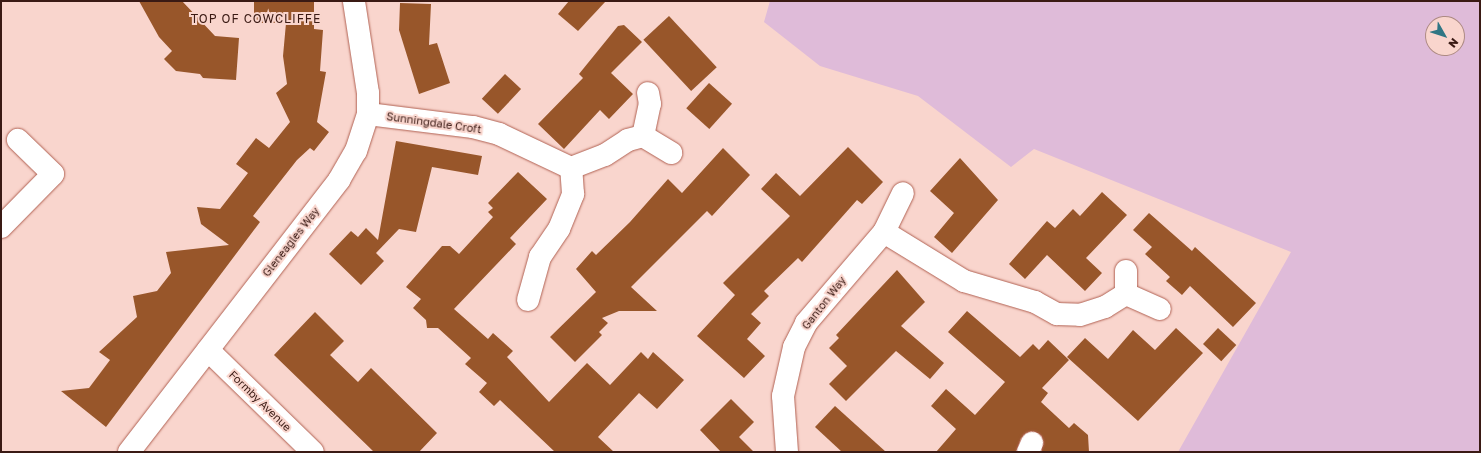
<!DOCTYPE html>
<html>
<head>
<meta charset="utf-8">
<style>
	body { margin:0 }
	#map { position:relative; width:1481px; height:453px; overflow:hidden; background:#f9d5cd; font-family:"Golos Text",sans-serif }
	div>[style] { position:absolute }
	.green>* { inset:0; background:#dfbbd9 }
	.building>* { inset:0; background:#98562a; transform-origin:0 0 }
	.roads { filter:drop-shadow(0 0 1px #b16253) drop-shadow(0 0 1px #b16253) }
	.minor>* { height:22px; margin:-11px; padding:0 11px; transform-origin:11px; border-radius:11px; background:#fff }
	span { translate:-50% -50%; white-space:nowrap; text-align:center; line-height:1.15; -webkit-text-stroke:4px #f9d5cd; paint-order:stroke }
	.street-label { font-size:11px; color:#3a1a14 }
	.neighbourhood-label { font-size:12px; color:#3a1a14; letter-spacing:1px }
	.frame { position:absolute; inset:0; border:2px solid #3a1a14; pointer-events:none }
	.north { position:absolute; left:1425px; top:16px; width:40px; height:40px; box-sizing:border-box; background:#f9d5cd; border:1px solid #ad8a83; border-radius:50%; rotate:129deg; font-size:11px; font-weight:700; line-height:16px; text-align:center; color:#3a1a14 }
	.north::after { content:''; display:block; margin:auto; width:14px; height:18px; background:#307684; clip-path:polygon(50% 0,100% 100%,50% 72%,0 100%) }
</style>
</head>
<body>
<div id="map">
	<div class="green">
		<div style="clip-path:polygon(evenodd,770px 1px,1480px 1px,1480px 452px,1178px 452px,1291px 252px,1034px 149px,1011px 167px,918px 96px,820px 66px,764px 22px,770px 1px,1433px 24px,1457px 24px,1457px 48px,1433px 48px,1433px 24px)"></div>
	</div>
	<div class="building">
		<div style="clip-path:polygon(139px 1px,182px 1px,215px 36px,239px 38px,236px 80px,203px 78px,200px 74px,176px 71px,164px 59px,172px 51px,159px 37px)"></div>
		<div style="clip-path:polygon(254px 1px,314px 1px,314px 29px,323px 30px,320px 71px,326px 72px,317px 122px,329px 132px,314px 151px,310px 148px,297px 160px,253px 216px,260px 222px,106px 427px,61px 391px,89px 388px,110px 360px,99px 352px,137px 317px,133px 296px,157px 291px,171px 273px,166px 252px,229px 245px,201px 224px,197px 207px,220px 209px,248px 173px,236px 164px,256px 138px,269px 148px,290px 122px,276px 93px,287px 84px,283px 56px,286px 23px,254px 23px)"></div>
		<div style="clip-path:polygon(569px 1px,606px 1px,578px 31px,558px 14px)"></div>
		<div style="clip-path:polygon(400px 3px,431px 4px,429px 45px,437px 43px,450px 83px,419px 94px,399px 30px)"></div>
		<div style="left:669px;top:16px;width:70px;height:35px;rotate:47deg"></div>
		<div style="clip-path:polygon(624px 25px,642px 42px,611px 73px,633px 94px,609px 119px,600px 110px,564px 149px,538px 124px,583px 78px,579px 74px,618px 26px)"></div>
		<div style="left:505px;top:74px;width:22px;height:34px;rotate:43deg"></div>
		<div style="left:709px;top:83px;width:31px;height:34px;rotate:42deg"></div>
		<div style="clip-path:polygon(396px 141px,482px 156px,478px 175px,432px 167px,416px 232px,399px 229px,376px 253px,384px 261px,361px 285px,329px 254px,351px 231px,358px 237px,366px 228px,378px 240px)"></div>
		<div style="clip-path:polygon(848px 147px,883px 182px,862px 204px,857px 200px,802px 262px,798px 258px,764px 291px,769px 296px,751px 314px,761px 323px,747px 339px,765px 356px,744px 378px,697px 336px,735px 295px,723px 283px,790px 216px,761px 189px,776px 173px,800px 196px)"></div>
		<div style="clip-path:polygon(723px 148px,750px 175px,712px 216px,707px 211px,631px 287px,657px 311px,619px 311px,602px 318px,608px 323px,599px 332px,602px 335px,575px 362px,550px 337px,596px 292px,576px 269px,592px 251px,596px 255px,630px 222px,668px 179px,682px 193px)"></div>
		<div style="clip-path:polygon(960px 158px,998px 200px,952px 253px,934px 237px,954px 213px,930px 191px)"></div>
		<div style="clip-path:polygon(518px 172px,547px 199px,510px 238px,516px 244px,454px 309px,488px 339px,493px 333px,513px 351px,507px 357px,549px 402px,587px 363px,610px 385px,641px 352px,648px 359px,653px 352px,684px 380px,657px 409px,639px 393px,598px 437px,614px 452px,555px 452px,500px 400px,494px 406px,479px 392px,487px 383px,465px 364px,471px 358px,438px 328px,427px 328px,426px 320px,413px 308px,421px 299px,406px 287px,442px 246px,450px 246px,459px 254px,493px 217px,488px 212px,493px 208px,488px 203px)"></div>
		<div style="clip-path:polygon(1102px 192px,1127px 215px,1086px 258px,1102px 273px,1085px 291px,1047px 255px,1025px 279px,1009px 264px,1047px 221px,1055px 228px,1073px 209px,1080px 216px)"></div>
		<div style="clip-path:polygon(1149px 213px,1192px 251px,1195px 247px,1256px 303px,1233px 327px,1190px 286px,1182px 295px,1166px 281px,1170px 277px,1145px 254px,1152px 247px,1133px 230px)"></div>
		<div style="clip-path:polygon(897px 270px,925px 302px,901px 326px,944px 363px,930px 379px,896px 351px,846px 401px,829px 384px,847px 366px,829px 348px,839px 338px,836px 335px)"></div>
		<div style="clip-path:polygon(967px 311px,1020px 357px,1033px 344px,1039px 350px,1048px 340px,1069px 360px,1042px 388px,1048px 393px,1041px 402px,1069px 428px,1074px 423px,1088px 435px,1089px 452px,1042px 452px,1042px 436px,1031px 431px,1021px 438px,1016px 452px,936px 452px,956px 429px,931px 406px,946px 389px,975px 415px,1005px 382px,948px 332px)"></div>
		<div style="clip-path:polygon(315px 312px,344px 341px,330px 355px,358px 382px,371px 368px,437px 433px,419px 452px,374px 452px,274px 355px)"></div>
		<div style="clip-path:polygon(1176px 328px,1203px 353px,1138px 421px,1067px 357px,1085px 338px,1108px 359px,1133px 330px,1155px 350px)"></div>
		<div style="left:1218px;top:328px;width:25px;height:22px;rotate:43deg"></div>
		<div style="clip-path:polygon(731px 399px,754px 422px,739px 437px,754px 452px,721px 452px,700px 430px)"></div>
		<div style="clip-path:polygon(835px 406px,886px 452px,842px 452px,815px 427px)"></div>
	</div>
	<div class="roads">
		<div class="minor">
			<div style="left:368px;top:114px;width:106px;rotate:7.1deg"></div>
			<div style="left:473px;top:127px;width:27px;rotate:15deg"></div>
			<div style="left:499px;top:134px;width:80px;rotate:25.3deg"></div>
			<div style="left:571px;top:168px;width:36px;rotate:-21deg"></div>
			<div style="left:605px;top:155px;width:27px;rotate:-33deg"></div>
			<div style="left:628px;top:140px;width:16px;rotate:-15deg"></div>
			<div style="left:643px;top:136px;width:33px;rotate:31deg"></div>
			<div style="left:643px;top:136px;width:33px;rotate:-78deg"></div>
			<div style="left:650px;top:104px;width:11px;rotate:-100deg"></div>
			<div style="left:1px;top:227px;width:74px;rotate:-45.5deg"></div>
			<div style="left:53px;top:174px;width:49px;rotate:-135.8deg"></div>
			<div style="left:884px;top:232px;width:94px;rotate:31.5deg"></div>
			<div style="left:964px;top:281px;width:74px;rotate:16.5deg"></div>
			<div style="left:1035px;top:302px;width:25px;rotate:29deg"></div>
			<div style="left:1057px;top:314px;width:23px;rotate:2deg"></div>
			<div style="left:1080px;top:315px;width:26px;rotate:-18deg"></div>
			<div style="left:1105px;top:307px;width:25px;rotate:-32deg"></div>
			<div style="left:1126px;top:294px;width:37px;rotate:24deg"></div>
			<div style="left:1126px;top:294px;width:23px;rotate:-90deg"></div>
			<div style="left:528px;top:300px;width:45px;rotate:-74.4deg"></div>
			<div style="left:540px;top:257px;width:34px;rotate:-56deg"></div>
			<div style="left:559px;top:229px;width:38px;rotate:-68deg"></div>
			<div style="left:573px;top:194px;width:26px;rotate:-94deg"></div>
			<div style="left:208px;top:350px;width:146px;rotate:44.2deg"></div>
			<div style="left:129px;top:452px;width:344px;rotate:-52.3deg"></div>
			<div style="left:339px;top:180px;width:34px;rotate:-60deg"></div>
			<div style="left:356px;top:151px;width:39px;rotate:-72deg"></div>
			<div style="left:368px;top:114px;width:21px;rotate:-90deg"></div>
			<div style="left:368px;top:93px;width:93px;rotate:-98.7deg"></div>
			<div style="left:787px;top:452px;width:56px;rotate:-94.1deg"></div>
			<div style="left:783px;top:396px;width:50px;rotate:-77.3deg"></div>
			<div style="left:794px;top:347px;width:27px;rotate:-63deg"></div>
			<div style="left:806px;top:323px;width:120px;rotate:-49.4deg"></div>
			<div style="left:884px;top:232px;width:43px;rotate:-64deg"></div>
			<div style="left:1028px;top:452px;width:10px;rotate:-66deg"></div>
		</div>
	</div>
	<div class="street-label">
		<span style="left:434px;top:123px;rotate:8deg">Sunningdale Croft</span>
		<span style="left:291px;top:242px;rotate:-52deg">Gleneagles Way</span>
		<span style="left:824px;top:303px;rotate:-52deg">Ganton Way</span>
		<span style="left:260px;top:401px;rotate:44deg">Formby Avenue</span>
	</div>
	<div class="neighbourhood-label">
		<span style="left:256px;top:19px">TOP OF COWCLIFFE</span>
	</div>
	<div class="frame"></div>
	<div class="north">N</div>
</div>
</body>
</html>
